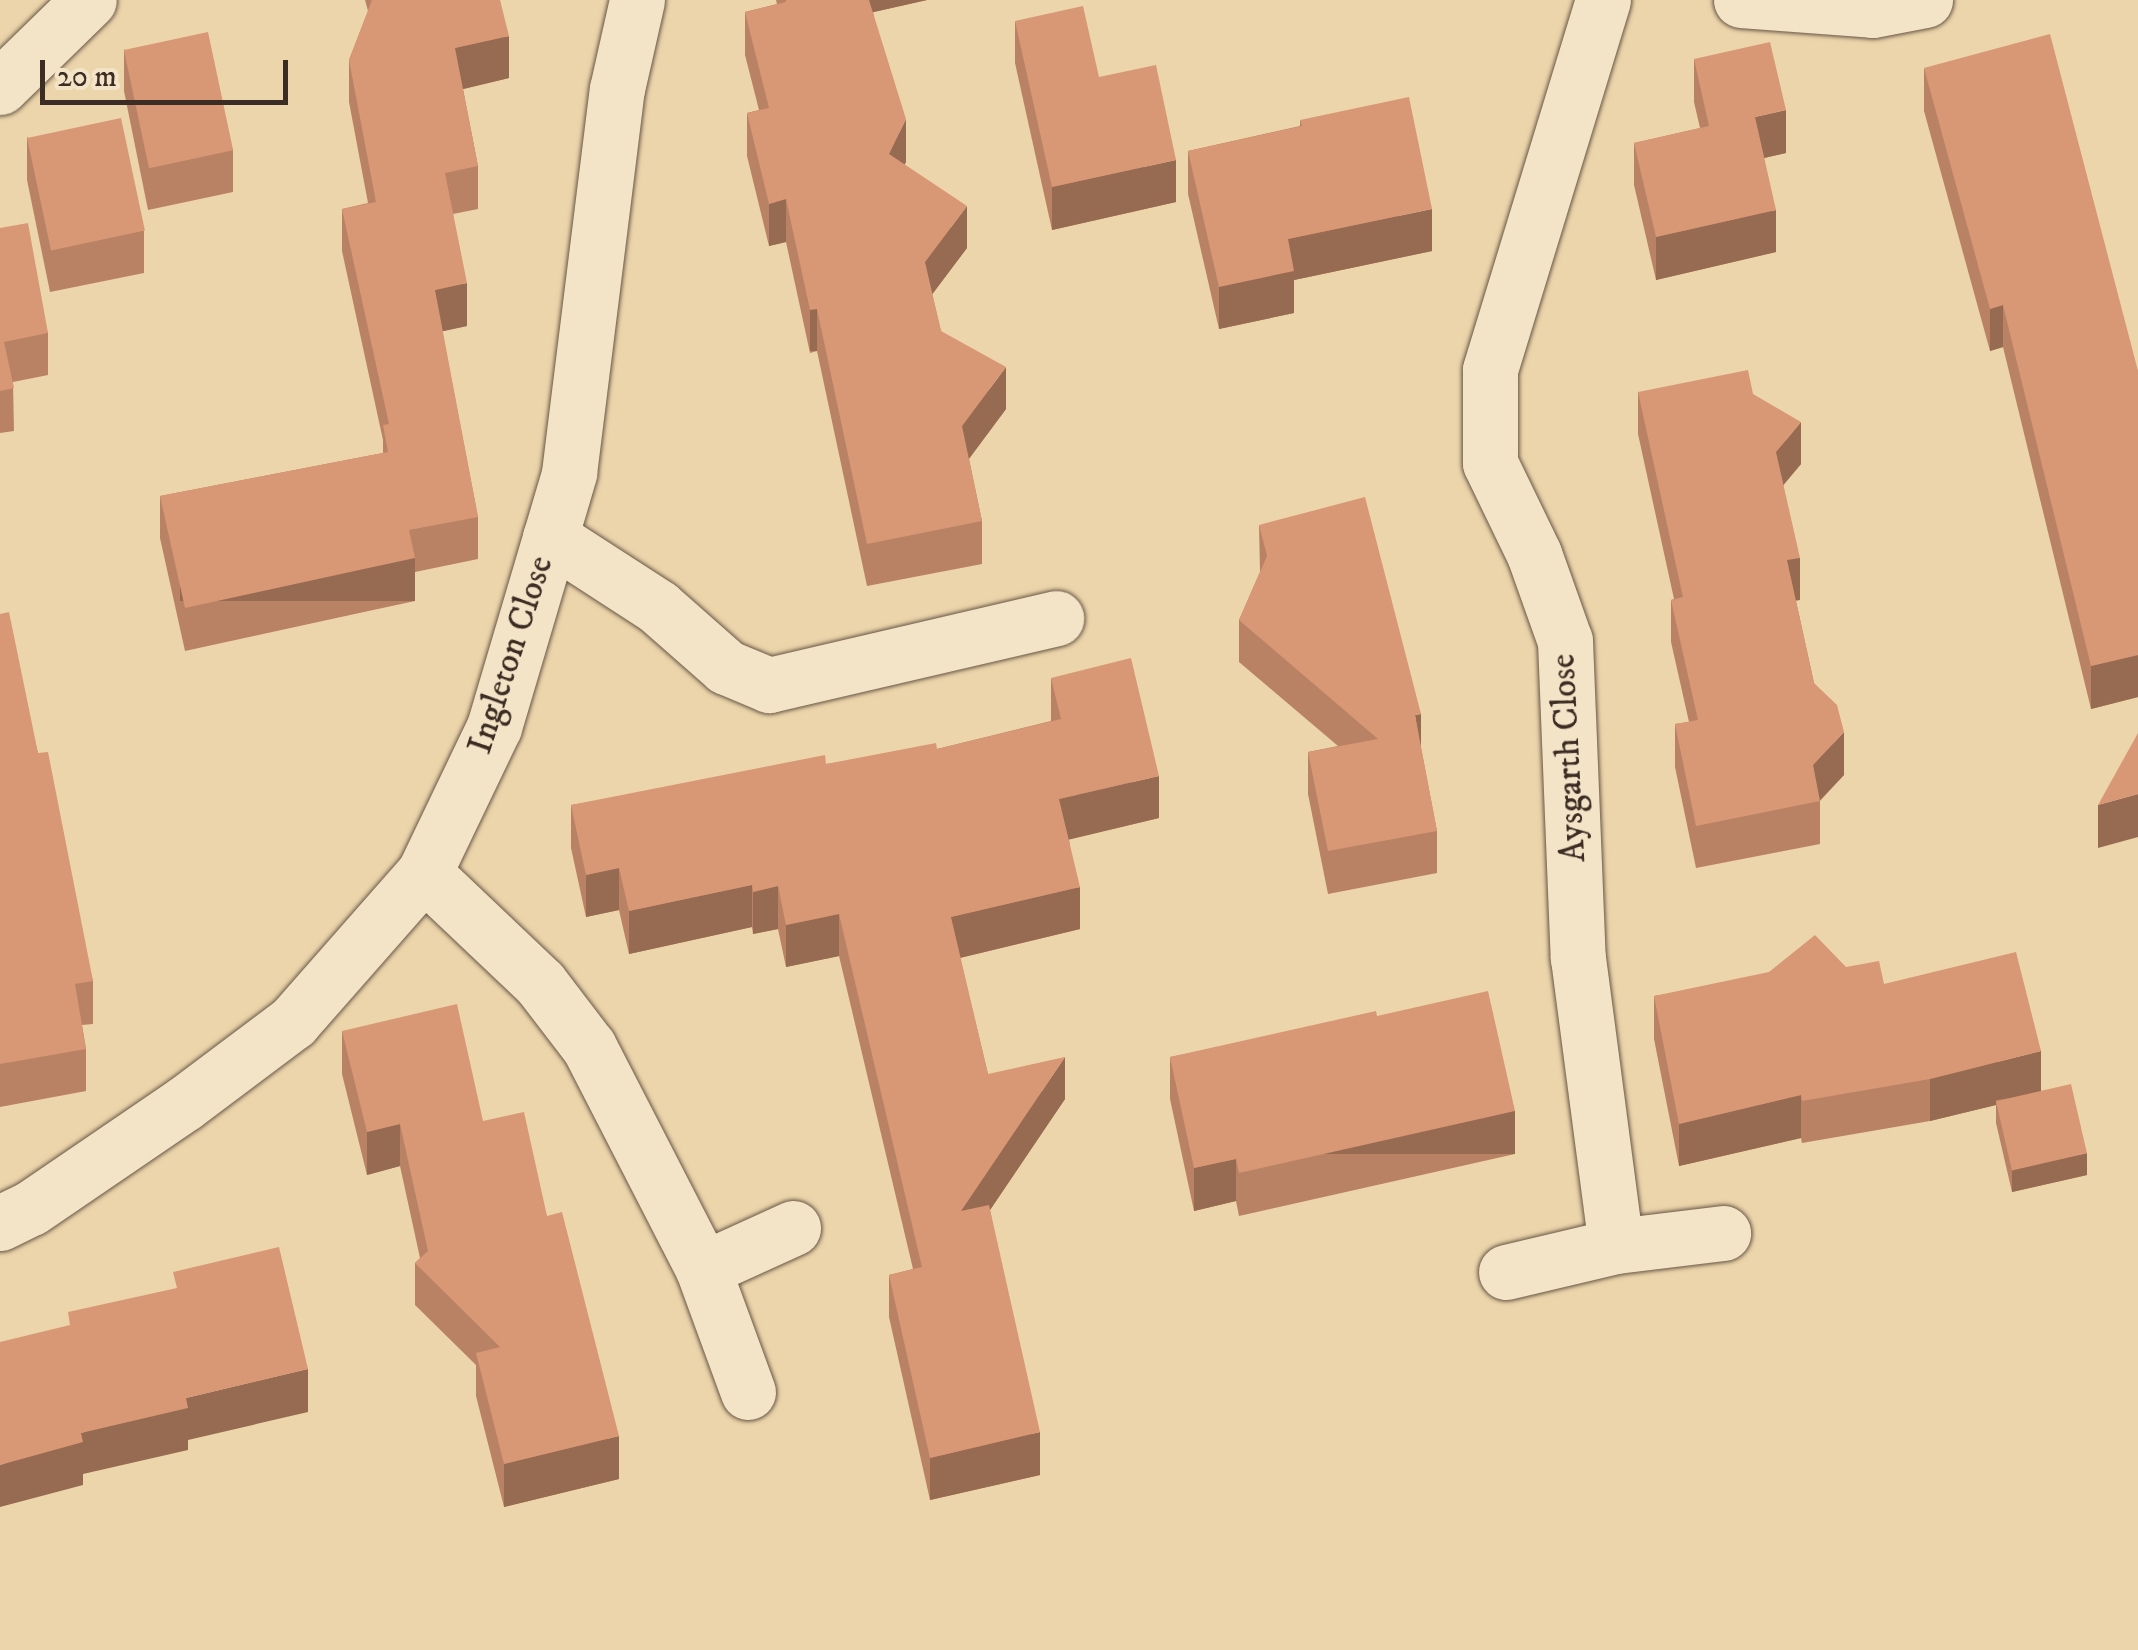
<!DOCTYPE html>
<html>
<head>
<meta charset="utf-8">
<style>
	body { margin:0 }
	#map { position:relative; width:2138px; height:1650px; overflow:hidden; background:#ecd5ab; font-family:"IM FELL DW Pica",serif }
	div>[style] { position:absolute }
	.roads { filter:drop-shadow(0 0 2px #685746) drop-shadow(0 0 2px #685746) }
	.minor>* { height:55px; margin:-27.5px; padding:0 27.5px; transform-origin:27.5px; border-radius:27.5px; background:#f3e4c8 }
	.wall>* { inset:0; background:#ba8265 }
	.shaded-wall>* { inset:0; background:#976a52; transform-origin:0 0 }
	.building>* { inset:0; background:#d89775; transform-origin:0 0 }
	span { translate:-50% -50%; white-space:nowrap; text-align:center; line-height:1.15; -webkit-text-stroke:8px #f3e4c8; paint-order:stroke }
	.street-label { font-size:35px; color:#3c2d24 }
	.scale { position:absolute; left:40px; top:60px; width:248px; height:45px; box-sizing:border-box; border:5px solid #3c2d24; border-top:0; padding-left:12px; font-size:30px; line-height:35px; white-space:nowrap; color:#3c2d24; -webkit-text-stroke:8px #f3e4c8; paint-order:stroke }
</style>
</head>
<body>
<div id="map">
	<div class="roads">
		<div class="minor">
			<div style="left:1603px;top:0;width:387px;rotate:107deg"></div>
			<div style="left:1490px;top:370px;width:93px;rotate:90deg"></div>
			<div style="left:1490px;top:463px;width:101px;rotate:64.2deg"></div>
			<div style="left:1534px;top:554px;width:92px;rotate:70.4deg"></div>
			<div style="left:1565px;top:641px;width:317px;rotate:87.7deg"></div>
			<div style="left:1578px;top:958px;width:290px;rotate:82.5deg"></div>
			<div style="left:1741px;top:0;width:132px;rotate:4.3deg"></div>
			<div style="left:1873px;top:10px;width:53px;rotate:-10.9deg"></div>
			<div style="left:0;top:87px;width:124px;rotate:-44.3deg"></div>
			<div style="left:550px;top:537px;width:129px;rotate:32.9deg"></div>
			<div style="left:658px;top:607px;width:91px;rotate:41.4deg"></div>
			<div style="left:726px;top:667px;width:47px;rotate:22.7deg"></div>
			<div style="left:769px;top:685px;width:295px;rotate:-13.1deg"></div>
			<div style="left:424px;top:873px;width:160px;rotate:43.5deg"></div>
			<div style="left:540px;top:983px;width:81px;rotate:52.6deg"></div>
			<div style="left:589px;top:1047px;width:250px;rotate:62.8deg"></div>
			<div style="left:703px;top:1269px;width:131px;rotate:69.9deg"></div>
			<div style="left:0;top:1223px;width:34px;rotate:-26deg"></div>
			<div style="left:31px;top:1208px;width:186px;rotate:-34.3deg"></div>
			<div style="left:185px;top:1103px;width:135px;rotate:-36.9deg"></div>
			<div style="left:293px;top:1022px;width:198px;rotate:-48.7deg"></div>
			<div style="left:424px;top:873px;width:162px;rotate:-64.4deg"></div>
			<div style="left:494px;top:727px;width:265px;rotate:-73.5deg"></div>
			<div style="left:569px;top:473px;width:387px;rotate:-82.9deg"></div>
			<div style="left:617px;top:89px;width:91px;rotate:-77.3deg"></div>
			<div style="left:703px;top:1269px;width:99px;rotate:-24.5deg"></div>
			<div style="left:1506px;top:1272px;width:113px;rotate:-13.3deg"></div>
			<div style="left:1616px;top:1246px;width:108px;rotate:-6.9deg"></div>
		</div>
	</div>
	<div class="wall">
		<div style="clip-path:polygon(365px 0,500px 0,509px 78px,463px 89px,478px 166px,478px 209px,453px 214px,467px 326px,442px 331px,478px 517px,478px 559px,415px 572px,415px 601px,185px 651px,160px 538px,160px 496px,383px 453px,383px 440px,342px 251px,342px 209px,368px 203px,349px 102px,349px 60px,368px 11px)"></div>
		<div style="clip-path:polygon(776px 0,927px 0,873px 12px,906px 162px,904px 164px,967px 248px,932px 294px,941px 331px,1006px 409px,969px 459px,982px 521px,982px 564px,867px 586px,817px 351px,810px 353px,786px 242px,769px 246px,747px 156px,747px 113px,759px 110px,745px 55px,745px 12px,777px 4px)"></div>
		<div style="clip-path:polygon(1015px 21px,1176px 202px,1052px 230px,1015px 63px)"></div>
		<div style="clip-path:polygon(124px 49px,233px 150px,233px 192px,148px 210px,124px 91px)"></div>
		<div style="clip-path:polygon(1694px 59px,1786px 153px,1764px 158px,1776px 252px,1656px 280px,1634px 185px,1634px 143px,1700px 128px,1694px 102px)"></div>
		<div style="clip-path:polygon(1924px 68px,2138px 371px,2138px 697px,2091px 709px,2003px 347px,1990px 351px,1924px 111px)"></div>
		<div style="clip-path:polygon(1300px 120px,1432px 251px,1294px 280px,1294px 313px,1219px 329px,1188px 194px,1188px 151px,1300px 126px)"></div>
		<div style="clip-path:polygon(27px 137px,144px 231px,144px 273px,50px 292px,27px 180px)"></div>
		<div style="clip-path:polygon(0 228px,48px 333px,48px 375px,13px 382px,14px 431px,0 433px)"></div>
		<div style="clip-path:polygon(1638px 392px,1753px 394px,1801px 464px,1783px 485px,1800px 600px,1796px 601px,1814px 683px,1844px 775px,1820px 801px,1820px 844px,1696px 868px,1675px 767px,1675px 724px,1689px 722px,1671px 642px,1671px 600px,1674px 599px,1638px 434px)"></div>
		<div style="clip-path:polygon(1259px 525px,1421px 748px,1437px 831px,1437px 873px,1328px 894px,1308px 794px,1308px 752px,1338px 746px,1239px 662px,1239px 620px,1260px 572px)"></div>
		<div style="clip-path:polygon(0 614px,38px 753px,93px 981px,93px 1024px,82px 1025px,86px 1049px,86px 1091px,0 1107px)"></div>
		<div style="clip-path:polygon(1051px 678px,1159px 818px,1069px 839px,1080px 929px,960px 958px,988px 1074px,1065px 1099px,990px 1210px,1040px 1475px,930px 1500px,889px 1317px,889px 1275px,913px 1269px,839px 956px,786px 967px,778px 929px,753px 934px,752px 927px,629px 954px,619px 910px,586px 917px,571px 848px,571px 805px,826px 764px,937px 749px,1051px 721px)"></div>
		<div style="clip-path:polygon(1846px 967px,1884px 984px,2041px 1090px,2087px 1175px,2012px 1192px,1996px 1123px,1996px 1105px,1930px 1121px,1802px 1143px,1801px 1138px,1679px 1166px,1654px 1039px,1654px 996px)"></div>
		<div style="clip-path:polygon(1377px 1016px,1515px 1154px,1239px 1216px,1236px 1201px,1194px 1211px,1170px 1099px,1170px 1057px)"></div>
		<div style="clip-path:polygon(342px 1031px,483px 1121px,547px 1216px,619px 1479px,504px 1507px,476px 1396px,476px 1365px,415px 1305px,415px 1263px,420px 1258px,400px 1166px,367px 1175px,342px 1074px)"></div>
	</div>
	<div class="shaded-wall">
		<div style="clip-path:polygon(861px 0,927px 0,861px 15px)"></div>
		<div style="clip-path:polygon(509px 36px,509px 78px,455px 91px,455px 48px)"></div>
		<div style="clip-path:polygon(1786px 110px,1786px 153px,1755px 160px,1755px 117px)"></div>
		<div style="clip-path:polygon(906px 119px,906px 162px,889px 196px,889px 154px)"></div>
		<div style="clip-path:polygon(1176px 160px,1176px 202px,1052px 230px,1052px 187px)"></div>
		<div style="clip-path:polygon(786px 199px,786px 242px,769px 246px,769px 204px)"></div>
		<div style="clip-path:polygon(967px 206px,967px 248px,925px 304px,925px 262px)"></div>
		<div style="clip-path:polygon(1432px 209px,1432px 251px,1294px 280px,1294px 313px,1219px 329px,1219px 287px,1288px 239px)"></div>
		<div style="clip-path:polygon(1776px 210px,1776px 252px,1656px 280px,1656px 237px)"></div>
		<div style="clip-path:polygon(467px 283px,467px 326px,435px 333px,435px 290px)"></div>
		<div style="clip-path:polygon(2003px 305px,2003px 347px,1990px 351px,1990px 309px)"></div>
		<div style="left:817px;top:309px;width:42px;height:7px;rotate:90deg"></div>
		<div style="clip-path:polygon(1006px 367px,1006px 409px,962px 468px,962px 426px)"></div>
		<div style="clip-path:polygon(1801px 422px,1801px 464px,1776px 494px,1776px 452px)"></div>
		<div style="left:415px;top:558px;width:43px;height:235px;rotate:90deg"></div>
		<div style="left:1800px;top:558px;width:42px;height:13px;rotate:90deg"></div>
		<div style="clip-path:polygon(2138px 655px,2138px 697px,2091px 709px,2091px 666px)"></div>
		<div style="clip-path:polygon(1421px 714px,1421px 756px,1415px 715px)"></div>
		<div style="clip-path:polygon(1844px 732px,1844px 775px,1819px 801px,1813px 765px)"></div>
		<div style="clip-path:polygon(1159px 776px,1159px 818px,1059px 842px,1059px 799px)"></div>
		<div style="clip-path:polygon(2138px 794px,2138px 837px,2098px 848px,2098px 805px)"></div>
		<div style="clip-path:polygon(619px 868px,619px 910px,586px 917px,586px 875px)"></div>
		<div style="clip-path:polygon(752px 885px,752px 927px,629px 954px,629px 911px)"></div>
		<div style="clip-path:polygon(778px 886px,778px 929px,753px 934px,753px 892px)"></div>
		<div style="clip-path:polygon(1080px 887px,1080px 929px,951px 960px,951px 917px)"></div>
		<div style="clip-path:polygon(839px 914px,839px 956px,786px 967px,786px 925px)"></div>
		<div style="clip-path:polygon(2041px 1051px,2041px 1094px,1996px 1100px,1996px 1105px,1930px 1121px,1930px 1079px)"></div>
		<div style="clip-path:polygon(1065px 1057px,1065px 1099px,961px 1253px,961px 1211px)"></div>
		<div style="clip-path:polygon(1801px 1095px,1801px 1138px,1679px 1166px,1679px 1124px)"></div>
		<div style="left:1515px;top:1111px;width:43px;height:283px;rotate:90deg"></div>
		<div style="clip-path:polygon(400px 1124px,400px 1166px,367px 1175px,367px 1132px)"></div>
		<div style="clip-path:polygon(2087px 1153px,2087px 1175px,2012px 1192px,2012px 1169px)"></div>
		<div style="clip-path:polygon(1236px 1159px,1236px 1201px,1194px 1211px,1194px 1168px)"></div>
		<div style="clip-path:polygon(308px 1369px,308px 1412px,188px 1440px,188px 1450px,83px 1474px,83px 1485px,0 1507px,0 1465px,81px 1433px,186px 1398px)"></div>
		<div style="clip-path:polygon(1040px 1432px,1040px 1475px,930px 1500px,930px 1458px)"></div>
		<div style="clip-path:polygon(619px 1436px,619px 1479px,504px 1507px,504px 1464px)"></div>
	</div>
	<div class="building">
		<div style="clip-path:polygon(372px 0,500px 0,509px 36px,455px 48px,478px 166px,445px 173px,467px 283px,435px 290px,478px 517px,409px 530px,415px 558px,185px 608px,160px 496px,388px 452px,383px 425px,389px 424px,342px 209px,376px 202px,349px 60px)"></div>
		<div style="clip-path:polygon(786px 0,869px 0,906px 119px,889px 154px,967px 206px,925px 262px,941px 331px,1006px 367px,962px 426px,982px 521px,867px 544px,817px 309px,810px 310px,786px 199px,769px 204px,747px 113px,769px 108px,745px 12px,786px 2px)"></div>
		<div style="clip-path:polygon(1083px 6px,1099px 77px,1156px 65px,1176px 160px,1052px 187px,1015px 21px)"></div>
		<div style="left:208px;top:32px;width:121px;height:86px;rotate:78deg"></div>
		<div style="clip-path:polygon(2050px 34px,2138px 371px,2138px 655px,2091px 666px,2003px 305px,1990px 309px,1924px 68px)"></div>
		<div style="clip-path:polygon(1770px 42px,1786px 110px,1755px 117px,1776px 210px,1656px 237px,1634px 143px,1709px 126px,1694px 59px)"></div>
		<div style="clip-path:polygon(1409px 97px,1432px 209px,1288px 239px,1294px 271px,1219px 287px,1188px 151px,1302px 126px,1300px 120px)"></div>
		<div style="left:121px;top:118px;width:115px;height:96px;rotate:78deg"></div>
		<div style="clip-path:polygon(28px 223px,48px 333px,4px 342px,14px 388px,0 391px,0 228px)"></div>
		<div style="clip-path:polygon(1748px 370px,1753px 394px,1801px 422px,1776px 452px,1800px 558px,1787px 560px,1814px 683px,1837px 705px,1844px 732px,1813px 765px,1820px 801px,1696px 826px,1675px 724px,1698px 720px,1671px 600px,1683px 597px,1638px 392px)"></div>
		<div style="clip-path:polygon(1365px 497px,1421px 714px,1415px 715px,1437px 831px,1328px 851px,1308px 752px,1378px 739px,1239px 620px,1267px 556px,1259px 525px)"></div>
		<div style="clip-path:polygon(9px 612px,38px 753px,48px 752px,93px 981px,75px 984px,86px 1049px,0 1064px,0 614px)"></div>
		<div style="clip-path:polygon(1131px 658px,1159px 776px,1059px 799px,1080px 887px,951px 917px,988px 1074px,1065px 1057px,961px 1211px,989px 1205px,1040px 1432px,930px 1458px,889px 1275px,922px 1267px,839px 914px,786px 925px,778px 886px,753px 892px,752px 885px,629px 911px,619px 868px,586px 875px,571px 805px,825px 755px,826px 764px,936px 743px,937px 749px,1061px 719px,1051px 678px)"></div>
		<div style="clip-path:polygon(2138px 733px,2138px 794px,2098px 805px)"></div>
		<div style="clip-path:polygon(1815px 935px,1846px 967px,1879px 961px,1884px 984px,2016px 952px,2041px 1051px,1930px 1079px,1802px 1101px,1801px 1095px,1679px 1124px,1654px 996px,1769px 972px)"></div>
		<div style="clip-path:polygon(1488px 991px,1515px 1111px,1239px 1173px,1236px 1159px,1194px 1168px,1170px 1057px,1376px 1011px,1377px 1016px)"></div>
		<div style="clip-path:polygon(457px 1004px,483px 1121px,524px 1112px,547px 1216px,562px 1212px,619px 1436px,504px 1464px,476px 1353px,500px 1347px,415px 1263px,428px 1251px,400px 1124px,367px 1132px,342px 1031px)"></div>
		<div style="left:2071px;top:1084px;width:71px;height:77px;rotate:77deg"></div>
		<div style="clip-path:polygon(279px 1247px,308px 1369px,186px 1398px,188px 1408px,81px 1433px,83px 1442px,0 1465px,0 1342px,70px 1325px,68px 1312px,177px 1288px,173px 1272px)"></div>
	</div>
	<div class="street-label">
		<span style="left:511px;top:655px;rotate:-72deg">Ingleton Close</span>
		<span style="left:1569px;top:758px;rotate:-93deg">Aysgarth Close</span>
	</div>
	<div class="scale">20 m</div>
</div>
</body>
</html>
